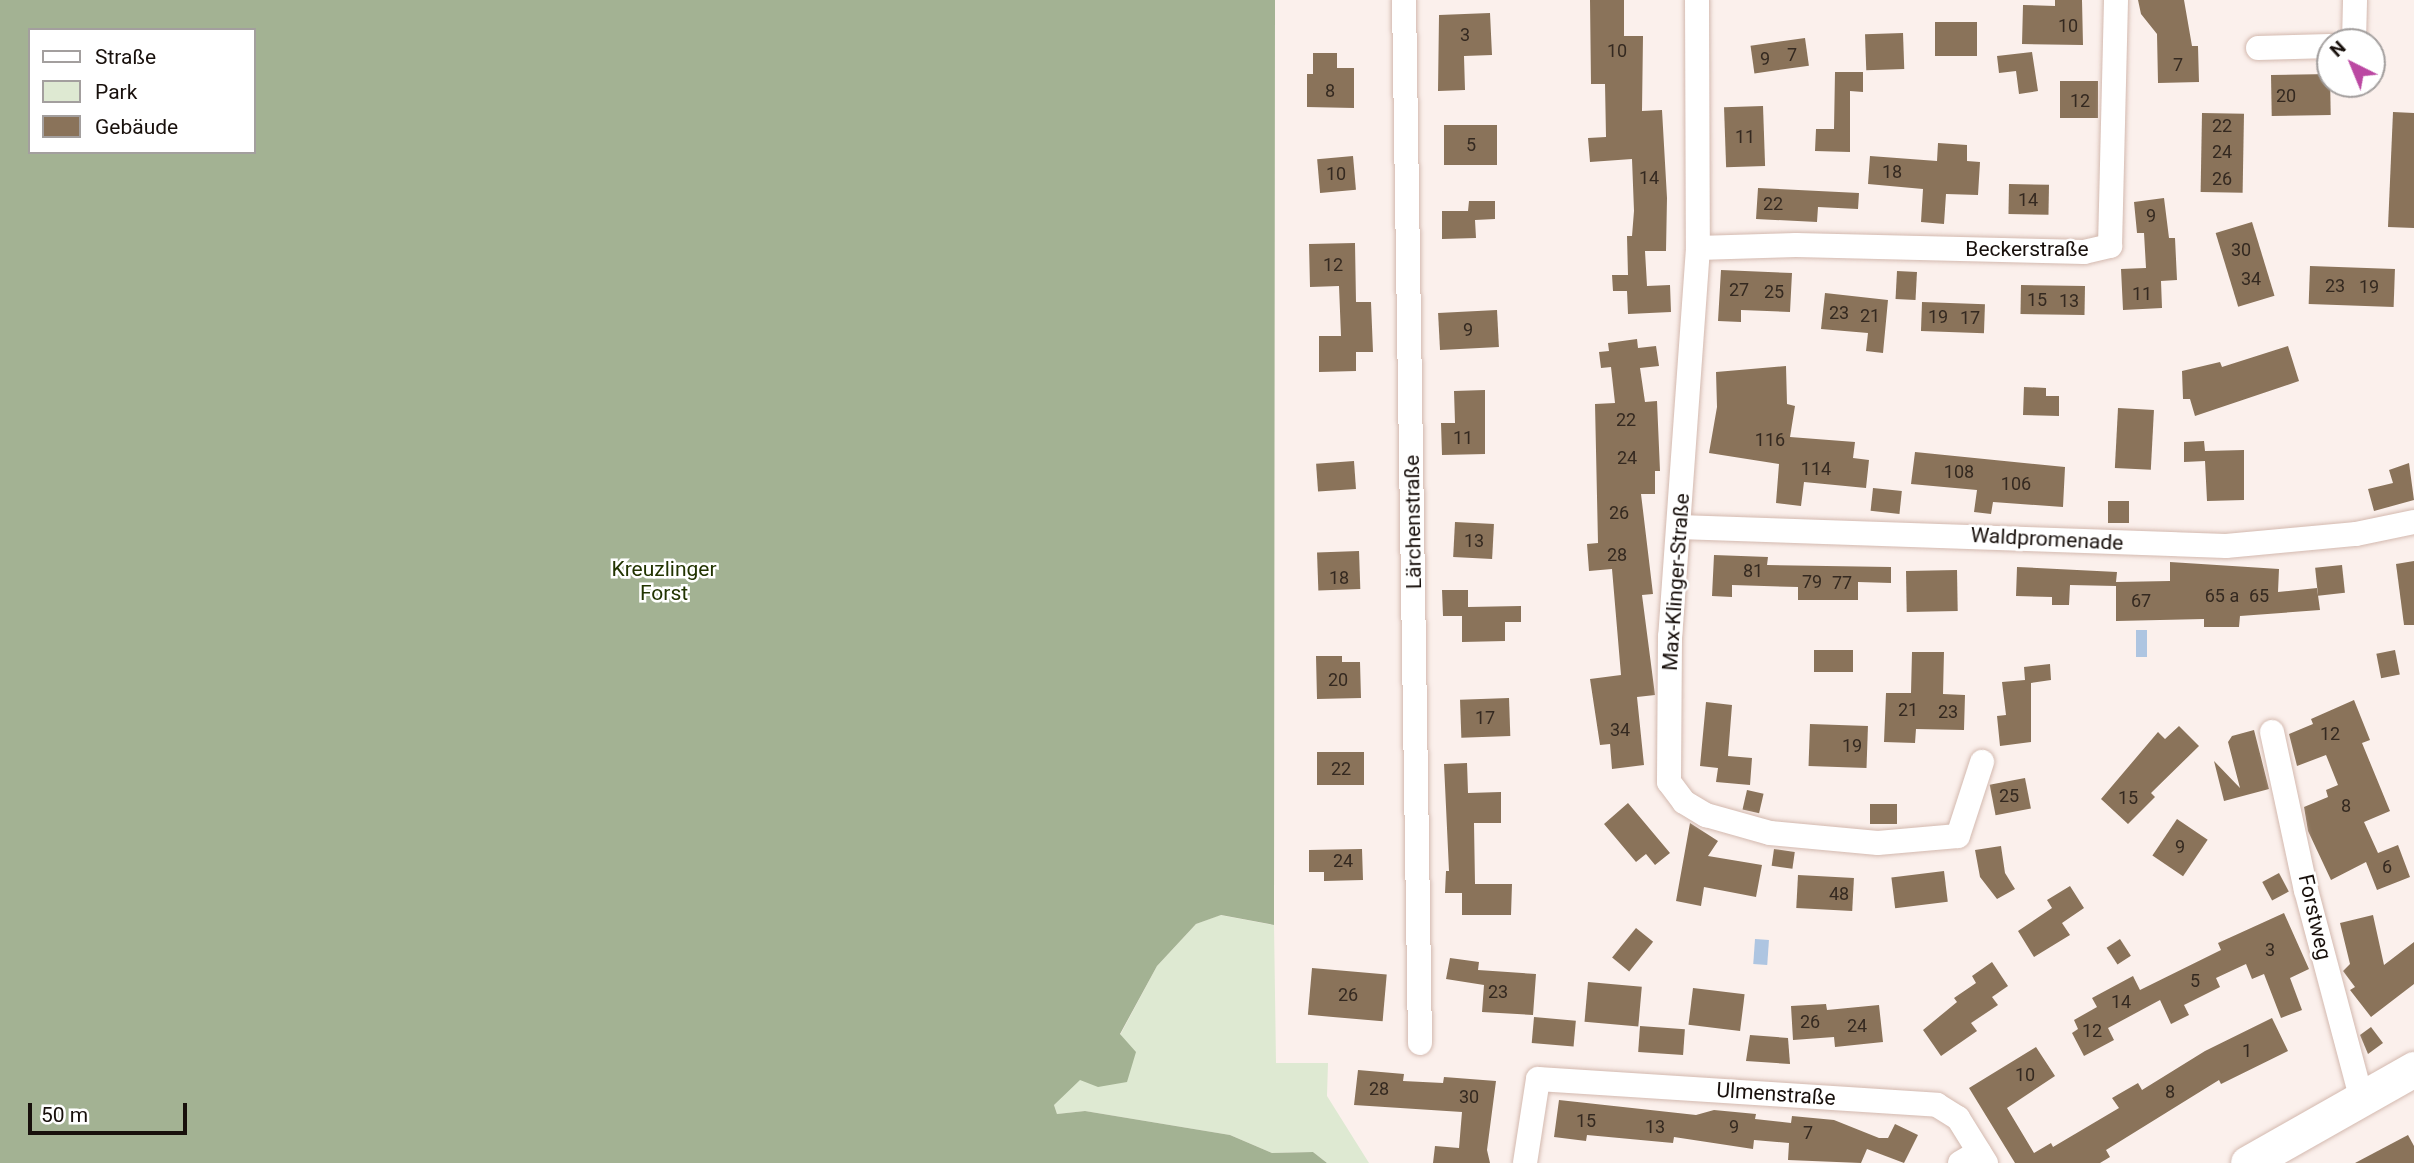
<!DOCTYPE html>
<html>
<head>
<meta charset="utf-8">
<style>
	body { margin:0 }
	#map { position:relative; width:2414px; height:1163px; overflow:hidden; background:#fbf0ec; font-family:Roboto,sans-serif }
	div>[style] { position:absolute }
	.green>* { inset:0; background:#dee9d2 }
	.forest>* { inset:0; background:#a3b293 }
	.water>* { inset:0; background:#aec5e1; transform-origin:0 0 }
	.building>* { inset:0; background:#8a735a; transform-origin:0 0 }
	.roads { filter:drop-shadow(0 0 2px #d3b9af) drop-shadow(0 0 2px #d3b9af) }
	.minor>* { height:24px; margin:-12px; padding:0 12px; transform-origin:12px; border-radius:12px; background:#fff }
	.secondary>* { height:35px; margin:-17.5px; padding:0 17.5px; transform-origin:17.5px; border-radius:17.5px; background:#fff }
	span { translate:-50% -50%; white-space:nowrap; text-align:center; line-height:1.15; -webkit-text-stroke:5px #fff; paint-order:stroke }
	.number-label { font-size:18px; color:#342920 }
	.number-label span { -webkit-text-stroke-width:0 }
	.street-label { font-size:21px; color:#18100c }
	.park-label { font-size:21px; color:#223401 }
	.legend { position:absolute; left:28px; top:28px; width:228px; height:126px; box-sizing:border-box; background:#fff; border:2px solid #a39f9e; margin:0; padding:9px 12px; list-style:none; font-size:21px; color:#18100c }
	.legend li { display:flex; align-items:center; gap:14px; height:35px }
	.legend b { width:35px; border:2px solid #a39f9e }
	.north { position:absolute; left:2316px; top:28px; width:70px; height:70px; box-sizing:border-box; background:#fff; border:2px solid #a39f9e; border-radius:50%; rotate:317deg; font-size:19px; font-weight:700; line-height:28px; text-align:center; color:#18100c }
	.north::after { content:''; display:block; margin:auto; width:24px; height:32px; background:#bb48a2; clip-path:polygon(50% 0,100% 100%,50% 72%,0 100%) }
	.scale { position:absolute; left:28px; top:1103px; width:159px; height:32px; box-sizing:border-box; border:4px solid #18100c; border-top:0; padding-left:9px; font-size:21px; line-height:24px; white-space:nowrap; color:#18100c; -webkit-text-stroke:5px #fff; paint-order:stroke }
</style>
</head>
<body>
<div id="map">
	<div class="green">
		<div style="clip-path:polygon(1220px 915px,1274px 925px,1276px 1063px,1328px 1063px,1327px 1096px,1369px 1163px,1327px 1163px,1313px 1152px,1272px 1153px,1230px 1135px,1085px 1111px,1057px 1114px,1054px 1105px,1120px 1035px,1157px 966px,1196px 924px)"></div>
	</div>
	<div class="forest">
		<div style="clip-path:polygon(evenodd,0 0,1275px 0,1274px 925px,1221px 915px,1196px 924px,1157px 966px,1120px 1034px,1136px 1052px,1127px 1082px,1098px 1087px,1080px 1080px,1054px 1105px,1057px 1114px,1085px 1111px,1230px 1135px,1272px 1153px,1313px 1152px,1327px 1163px,0 1163px,0 0,30px 30px,254px 30px,254px 152px,30px 152px,30px 30px)"></div>
	</div>
	<div class="water">
		<div style="left:2136px;top:630px;width:11px;height:27px"></div>
		<div style="left:1755px;top:939px;width:14px;height:25px;rotate:4deg"></div>
	</div>
	<div class="building">
		<div style="clip-path:polygon(1590px 0,1624px 0,1624px 36px,1643px 36px,1642px 111px,1662px 110px,1667px 198px,1666px 251px,1645px 251px,1647px 286px,1670px 285px,1671px 312px,1628px 314px,1627px 291px,1613px 291px,1612px 275px,1628px 275px,1627px 236px,1632px 236px,1634px 211px,1632px 159px,1590px 162px,1588px 138px,1606px 137px,1605px 84px,1591px 84px)"></div>
		<div style="clip-path:polygon(2055px 0,2082px 0,2083px 45px,2022px 44px,2023px 5px,2055px 6px)"></div>
		<div style="clip-path:polygon(2138px 0,2184px 0,2192px 46px,2198px 46px,2199px 82px,2158px 83px,2157px 34px,2141px 14px)"></div>
		<div style="clip-path:polygon(1490px 13px,1492px 55px,1464px 56px,1465px 90px,1438px 91px,1439px 15px)"></div>
		<div style="left:1935px;top:22px;width:42px;height:34px"></div>
		<div style="left:1903px;top:33px;width:36px;height:38px;rotate:88deg"></div>
		<div style="left:1805px;top:38px;width:28px;height:55px;rotate:82deg"></div>
		<div style="clip-path:polygon(2032px 52px,2038px 91px,2019px 94px,2016px 71px,1999px 73px,1997px 56px)"></div>
		<div style="clip-path:polygon(1313px 53px,1337px 53px,1337px 68px,1354px 68px,1354px 108px,1307px 107px,1307px 74px,1313px 74px)"></div>
		<div style="clip-path:polygon(1835px 72px,1863px 72px,1863px 92px,1850px 91px,1850px 152px,1815px 151px,1816px 129px,1834px 129px)"></div>
		<div style="left:2330px;top:74px;width:41px;height:59px;rotate:89deg"></div>
		<div style="left:2098px;top:81px;width:37px;height:38px;rotate:90deg"></div>
		<div style="left:1763px;top:106px;width:60px;height:39px;rotate:88deg"></div>
		<div style="clip-path:polygon(2393px 112px,2414px 113px,2414px 228px,2388px 227px)"></div>
		<div style="left:2202px;top:113px;width:42px;height:79px;rotate:1deg"></div>
		<div style="left:1444px;top:125px;width:53px;height:40px"></div>
		<div style="clip-path:polygon(1938px 143px,1967px 145px,1967px 161px,1980px 162px,1978px 195px,1946px 194px,1944px 224px,1921px 222px,1923px 189px,1868px 184px,1870px 156px,1937px 161px)"></div>
		<div style="left:1353px;top:156px;width:34px;height:36px;rotate:85deg"></div>
		<div style="left:2009px;top:184px;width:40px;height:30px;rotate:1deg"></div>
		<div style="clip-path:polygon(1758px 188px,1859px 193px,1858px 209px,1818px 207px,1817px 222px,1756px 219px)"></div>
		<div style="clip-path:polygon(2164px 198px,2169px 238px,2175px 238px,2177px 280px,2161px 281px,2162px 308px,2123px 310px,2121px 269px,2146px 268px,2144px 233px,2137px 233px,2134px 202px)"></div>
		<div style="clip-path:polygon(1469px 201px,1495px 201px,1495px 219px,1475px 220px,1476px 238px,1442px 239px,1442px 211px,1468px 211px)"></div>
		<div style="left:2252px;top:222px;width:77px;height:38px;rotate:73deg"></div>
		<div style="clip-path:polygon(1355px 243px,1356px 302px,1371px 302px,1373px 352px,1356px 352px,1356px 371px,1319px 372px,1319px 336px,1341px 336px,1339px 286px,1310px 287px,1309px 244px)"></div>
		<div style="left:2310px;top:266px;width:85px;height:38px;rotate:2deg"></div>
		<div style="clip-path:polygon(1721px 270px,1792px 273px,1790px 312px,1741px 310px,1741px 322px,1718px 321px)"></div>
		<div style="left:1897px;top:271px;width:20px;height:28px;rotate:3deg"></div>
		<div style="left:2021px;top:285px;width:64px;height:29px;rotate:1deg"></div>
		<div style="clip-path:polygon(1825px 293px,1888px 300px,1883px 353px,1866px 351px,1868px 333px,1821px 329px)"></div>
		<div style="left:1922px;top:302px;width:63px;height:29px;rotate:2deg"></div>
		<div style="left:1497px;top:310px;width:37px;height:59px;rotate:87deg"></div>
		<div style="clip-path:polygon(1637px 339px,1638px 348px,1656px 346px,1659px 366px,1640px 368px,1645px 402px,1657px 401px,1660px 471px,1655px 471px,1655px 494px,1641px 494px,1653px 594px,1642px 595px,1655px 695px,1637px 697px,1644px 765px,1612px 769px,1610px 744px,1600px 745px,1590px 679px,1621px 675px,1612px 569px,1589px 571px,1587px 544px,1598px 543px,1595px 404px,1615px 403px,1611px 367px,1601px 368px,1599px 352px,1609px 351px,1608px 343px)"></div>
		<div style="clip-path:polygon(2288px 346px,2299px 381px,2195px 416px,2190px 399px,2183px 399px,2182px 371px,2220px 362px,2222px 367px)"></div>
		<div style="clip-path:polygon(1786px 366px,1787px 404px,1795px 406px,1790px 437px,1855px 442px,1853px 458px,1869px 460px,1866px 488px,1804px 482px,1801px 506px,1776px 503px,1779px 464px,1709px 453px,1717px 407px,1716px 372px)"></div>
		<div style="clip-path:polygon(2024px 387px,2046px 388px,2046px 396px,2059px 396px,2059px 416px,2023px 415px)"></div>
		<div style="clip-path:polygon(1485px 390px,1485px 454px,1442px 455px,1441px 423px,1455px 423px,1454px 391px)"></div>
		<div style="left:2118px;top:408px;width:36px;height:60px;rotate:3deg"></div>
		<div style="clip-path:polygon(2204px 441px,2205px 451px,2244px 450px,2244px 500px,2207px 501px,2205px 461px,2184px 462px,2184px 442px)"></div>
		<div style="clip-path:polygon(1915px 452px,2065px 467px,2063px 507px,1993px 502px,1991px 514px,1974px 512px,1977px 490px,1911px 484px)"></div>
		<div style="left:1354px;top:461px;width:28px;height:38px;rotate:86deg"></div>
		<div style="clip-path:polygon(2409px 463px,2414px 500px,2374px 511px,2368px 489px,2393px 483px,2389px 470px)"></div>
		<div style="left:1873px;top:488px;width:29px;height:23px;rotate:6deg"></div>
		<div style="left:2108px;top:501px;width:21px;height:22px"></div>
		<div style="left:1455px;top:522px;width:39px;height:35px;rotate:3deg"></div>
		<div style="left:1359px;top:551px;width:38px;height:42px;rotate:88deg"></div>
		<div style="clip-path:polygon(1714px 555px,1768px 557px,1767px 565px,1891px 567px,1891px 583px,1858px 582px,1858px 600px,1798px 600px,1798px 587px,1732px 585px,1732px 597px,1712px 596px)"></div>
		<div style="clip-path:polygon(2414px 561px,2414px 625px,2404px 625px,2396px 564px)"></div>
		<div style="clip-path:polygon(2170px 562px,2279px 569px,2278px 592px,2317px 588px,2320px 610px,2240px 616px,2239px 627px,2204px 627px,2204px 619px,2116px 621px,2116px 586px,2070px 585px,2069px 605px,2052px 605px,2052px 597px,2016px 596px,2017px 567px,2117px 572px,2116px 582px,2170px 581px)"></div>
		<div style="left:2342px;top:565px;width:28px;height:27px;rotate:84deg"></div>
		<div style="left:1957px;top:570px;width:41px;height:51px;rotate:89deg"></div>
		<div style="clip-path:polygon(1442px 590px,1468px 590px,1468px 607px,1521px 606px,1521px 622px,1505px 622px,1505px 641px,1462px 642px,1462px 616px,1443px 616px)"></div>
		<div style="left:1814px;top:650px;width:39px;height:22px"></div>
		<div style="left:2395px;top:650px;width:25px;height:19px;rotate:79deg"></div>
		<div style="clip-path:polygon(1912px 652px,1944px 652px,1943px 694px,1965px 695px,1964px 730px,1916px 729px,1915px 743px,1884px 742px,1886px 693px,1911px 693px)"></div>
		<div style="clip-path:polygon(1316px 656px,1342px 656px,1342px 662px,1360px 662px,1361px 698px,1317px 699px)"></div>
		<div style="clip-path:polygon(2050px 664px,2051px 680px,2031px 683px,2031px 742px,2000px 746px,1997px 716px,2006px 715px,2002px 682px,2025px 680px,2024px 667px)"></div>
		<div style="left:1509px;top:698px;width:38px;height:49px;rotate:88deg"></div>
		<div style="clip-path:polygon(2354px 700px,2370px 740px,2362px 743px,2390px 811px,2364px 822px,2378px 853px,2398px 845px,2410px 877px,2377px 890px,2366px 862px,2331px 880px,2308px 831px,2304px 807px,2328px 797px,2326px 790px,2338px 785px,2326px 755px,2297px 766px,2289px 734px,2313px 724px,2311px 719px)"></div>
		<div style="clip-path:polygon(1706px 702px,1732px 705px,1728px 756px,1752px 758px,1750px 785px,1716px 782px,1718px 768px,1700px 766px)"></div>
		<div style="left:1810px;top:724px;width:58px;height:42px;rotate:2deg"></div>
		<div style="clip-path:polygon(2179px 726px,2199px 746px,2151px 793px,2155px 797px,2128px 824px,2101px 799px,2158px 732px,2165px 739px)"></div>
		<div style="clip-path:polygon(2254px 730px,2269px 789px,2224px 801px,2214px 761px,2240px 788px,2228px 742px,2232px 736px)"></div>
		<div style="left:1364px;top:752px;width:33px;height:47px;rotate:90deg"></div>
		<div style="clip-path:polygon(1467px 763px,1468px 793px,1501px 792px,1501px 823px,1474px 823px,1475px 884px,1512px 884px,1511px 915px,1462px 915px,1462px 893px,1445px 893px,1446px 871px,1449px 871px,1444px 764px)"></div>
		<div style="left:2025px;top:778px;width:31px;height:36px;rotate:79deg"></div>
		<div style="left:1747px;top:790px;width:17px;height:20px;rotate:13deg"></div>
		<div style="clip-path:polygon(1628px 803px,1670px 853px,1655px 865px,1646px 854px,1636px 862px,1604px 824px)"></div>
		<div style="left:1897px;top:804px;width:20px;height:27px;rotate:90deg"></div>
		<div style="left:2177px;top:819px;width:37px;height:44px;rotate:34deg"></div>
		<div style="clip-path:polygon(1690px 823px,1718px 841px,1708px 856px,1762px 865px,1756px 897px,1704px 887px,1701px 906px,1676px 901px)"></div>
		<div style="clip-path:polygon(2001px 846px,2005px 873px,2015px 889px,1997px 899px,1980px 877px,1975px 850px)"></div>
		<div style="clip-path:polygon(1362px 849px,1363px 880px,1324px 881px,1324px 872px,1309px 872px,1309px 850px)"></div>
		<div style="left:1774px;top:849px;width:21px;height:17px;rotate:8deg"></div>
		<div style="left:1944px;top:871px;width:31px;height:53px;rotate:83deg"></div>
		<div style="left:2279px;top:873px;width:21px;height:19px;rotate:62deg"></div>
		<div style="left:1798px;top:875px;width:56px;height:33px;rotate:3deg"></div>
		<div style="clip-path:polygon(2070px 886px,2084px 908px,2062px 923px,2070px 935px,2034px 957px,2018px 931px,2052px 908px,2047px 900px)"></div>
		<div style="clip-path:polygon(2284px 913px,2309px 969px,2290px 978px,2302px 1010px,2281px 1018px,2264px 974px,2252px 979px,2246px 964px,2216px 978px,2220px 987px,2184px 1005px,2189px 1015px,2171px 1024px,2160px 1000px,2108px 1028px,2114px 1040px,2084px 1056px,2072px 1033px,2078px 1029px,2074px 1020px,2097px 1007px,2092px 998px,2133px 976px,2140px 990px,2221px 950px,2218px 943px)"></div>
		<div style="clip-path:polygon(2373px 915px,2384px 965px,2414px 942px,2414px 984px,2371px 1017px,2350px 990px,2355px 987px,2343px 971px,2350px 964px,2340px 923px)"></div>
		<div style="left:1636px;top:928px;width:22px;height:38px;rotate:39deg"></div>
		<div style="left:2120px;top:939px;width:20px;height:16px;rotate:57deg"></div>
		<div style="clip-path:polygon(1450px 958px,1479px 962px,1478px 970px,1536px 974px,1533px 1015px,1482px 1012px,1484px 985px,1446px 979px)"></div>
		<div style="clip-path:polygon(1992px 962px,2008px 986px,1992px 997px,1998px 1005px,1971px 1023px,1977px 1031px,1941px 1056px,1923px 1030px,1957px 1002px,1954px 998px,1976px 983px,1972px 976px)"></div>
		<div style="left:1312px;top:968px;width:75px;height:47px;rotate:5deg"></div>
		<div style="left:1588px;top:982px;width:54px;height:40px;rotate:5deg"></div>
		<div style="left:1693px;top:988px;width:52px;height:37px;rotate:7deg"></div>
		<div style="clip-path:polygon(1826px 1004px,1827px 1010px,1879px 1005px,1883px 1042px,1835px 1047px,1834px 1037px,1793px 1040px,1791px 1006px)"></div>
		<div style="left:1534px;top:1017px;width:42px;height:26px;rotate:5deg"></div>
		<div style="clip-path:polygon(2272px 1018px,2288px 1051px,2221px 1084px,2219px 1080px,2106px 1150px,2110px 1157px,2100px 1163px,2015px 1163px,1969px 1088px,2036px 1047px,2055px 1076px,2007px 1108px,2034px 1153px,2051px 1143px,2053px 1147px,2119px 1108px,2112px 1098px,2138px 1083px,2142px 1090px,2205px 1051px)"></div>
		<div style="left:1640px;top:1026px;width:45px;height:26px;rotate:4deg"></div>
		<div style="clip-path:polygon(2371px 1027px,2383px 1043px,2368px 1054px,2360px 1035px)"></div>
		<div style="clip-path:polygon(1750px 1035px,1788px 1038px,1790px 1064px,1746px 1061px)"></div>
		<div style="clip-path:polygon(1358px 1070px,1404px 1074px,1403px 1081px,1443px 1083px,1444px 1077px,1496px 1081px,1487px 1150px,1490px 1163px,1433px 1163px,1435px 1146px,1459px 1148px,1462px 1112px,1354px 1105px)"></div>
		<div style="clip-path:polygon(1559px 1100px,1696px 1115px,1714px 1110px,1756px 1114px,1755px 1119px,1791px 1123px,1792px 1116px,1834px 1120px,1879px 1138px,1888px 1138px,1895px 1124px,1918px 1135px,1904px 1163px,1867px 1149px,1861px 1163px,1788px 1160px,1789px 1143px,1754px 1140px,1753px 1149px,1674px 1137px,1673px 1143px,1587px 1135px,1586px 1141px,1554px 1137px)"></div>
		<div style="clip-path:polygon(2408px 1135px,2414px 1146px,2414px 1163px,2355px 1163px)"></div>
	</div>
	<div class="roads">
		<div class="minor">
			<div style="left:1404px;top:0;width:1043px;rotate:89.12deg"></div>
			<div style="left:1697px;top:0;width:248px;rotate:89.8deg"></div>
			<div style="left:1698px;top:248px;width:389px;rotate:94.1deg"></div>
			<div style="left:1670px;top:636px;width:146px;rotate:90.4deg"></div>
			<div style="left:1669px;top:782px;width:25px;rotate:53deg"></div>
			<div style="left:1684px;top:802px;width:26px;rotate:31deg"></div>
			<div style="left:1706px;top:815px;width:66px;rotate:15.7deg"></div>
			<div style="left:1770px;top:833px;width:108px;rotate:5.3deg"></div>
			<div style="left:1878px;top:843px;width:80px;rotate:-5deg"></div>
			<div style="left:1958px;top:836px;width:78px;rotate:-72deg"></div>
			<div style="left:2354px;top:42px;width:42px;rotate:-88.6deg"></div>
			<div style="left:2258px;top:48px;width:72px;rotate:-1.6deg"></div>
			<div style="left:1698px;top:248px;width:98px;rotate:-1.8deg"></div>
			<div style="left:1796px;top:245px;width:288px;rotate:1.4deg"></div>
			<div style="left:2084px;top:252px;width:27px;rotate:-13deg"></div>
			<div style="left:2110px;top:246px;width:246px;rotate:-88.6deg"></div>
			<div style="left:1679px;top:527px;width:547px;rotate:1.99deg"></div>
			<div style="left:2226px;top:546px;width:131px;rotate:-5.3deg"></div>
			<div style="left:2356px;top:534px;width:59px;rotate:-11.7deg"></div>
			<div style="left:2272px;top:732px;width:162px;rotate:77.9deg"></div>
			<div style="left:2306px;top:890px;width:217px;rotate:75.1deg"></div>
			<div style="left:1525px;top:1163px;width:85px;rotate:-81.2deg"></div>
			<div style="left:1538px;top:1079px;width:400px;rotate:3.7deg"></div>
			<div style="left:1937px;top:1105px;width:25px;rotate:32deg"></div>
			<div style="left:1958px;top:1118px;width:53px;rotate:58.1deg"></div>
			<div style="left:1960px;top:1163px;width:22px;rotate:-30deg"></div>
		</div>
		<div class="secondary">
			<div style="left:2248px;top:1163px;width:191px;rotate:-29.5deg"></div>
		</div>
	</div>
	<div class="number-label">
		<span style="left:2068px;top:26px">10</span>
		<span style="left:1465px;top:35px">3</span>
		<span style="left:1617px;top:51px">10</span>
		<span style="left:1792px;top:55px">7</span>
		<span style="left:1765px;top:59px">9</span>
		<span style="left:2178px;top:65px">7</span>
		<span style="left:1330px;top:91px">8</span>
		<span style="left:2286px;top:96px">20</span>
		<span style="left:2080px;top:101px">12</span>
		<span style="left:2222px;top:126px">22</span>
		<span style="left:1745px;top:137px">11</span>
		<span style="left:1471px;top:145px">5</span>
		<span style="left:2222px;top:152px">24</span>
		<span style="left:1892px;top:172px">18</span>
		<span style="left:1336px;top:174px">10</span>
		<span style="left:1649px;top:178px">14</span>
		<span style="left:2222px;top:179px">26</span>
		<span style="left:2028px;top:200px">14</span>
		<span style="left:1773px;top:204px">22</span>
		<span style="left:2151px;top:216px">9</span>
		<span style="left:2241px;top:250px">30</span>
		<span style="left:1333px;top:265px">12</span>
		<span style="left:2251px;top:279px">34</span>
		<span style="left:2335px;top:286px">23</span>
		<span style="left:2369px;top:287px">19</span>
		<span style="left:1739px;top:290px">27</span>
		<span style="left:1774px;top:292px">25</span>
		<span style="left:2142px;top:294px">11</span>
		<span style="left:2037px;top:300px">15</span>
		<span style="left:2069px;top:301px">13</span>
		<span style="left:1839px;top:313px">23</span>
		<span style="left:1870px;top:316px">21</span>
		<span style="left:1938px;top:317px">19</span>
		<span style="left:1970px;top:318px">17</span>
		<span style="left:1468px;top:330px">9</span>
		<span style="left:1626px;top:420px">22</span>
		<span style="left:1463px;top:438px">11</span>
		<span style="left:1770px;top:440px">116</span>
		<span style="left:1627px;top:458px">24</span>
		<span style="left:1816px;top:469px">114</span>
		<span style="left:1959px;top:472px">108</span>
		<span style="left:2016px;top:484px">106</span>
		<span style="left:1619px;top:513px">26</span>
		<span style="left:1474px;top:541px">13</span>
		<span style="left:1617px;top:555px">28</span>
		<span style="left:1753px;top:571px">81</span>
		<span style="left:1339px;top:578px">18</span>
		<span style="left:1812px;top:582px">79</span>
		<span style="left:1842px;top:583px">77</span>
		<span style="left:2222px;top:596px">65 a</span>
		<span style="left:2259px;top:596px">65</span>
		<span style="left:2141px;top:601px">67</span>
		<span style="left:1338px;top:680px">20</span>
		<span style="left:1908px;top:710px">21</span>
		<span style="left:1948px;top:712px">23</span>
		<span style="left:1485px;top:718px">17</span>
		<span style="left:1620px;top:730px">34</span>
		<span style="left:2330px;top:734px">12</span>
		<span style="left:1852px;top:746px">19</span>
		<span style="left:1341px;top:769px">22</span>
		<span style="left:2009px;top:796px">25</span>
		<span style="left:2128px;top:798px">15</span>
		<span style="left:2346px;top:806px">8</span>
		<span style="left:2180px;top:847px">9</span>
		<span style="left:1343px;top:861px">24</span>
		<span style="left:2387px;top:867px">6</span>
		<span style="left:1839px;top:894px">48</span>
		<span style="left:2270px;top:950px">3</span>
		<span style="left:2195px;top:981px">5</span>
		<span style="left:1498px;top:992px">23</span>
		<span style="left:1348px;top:995px">26</span>
		<span style="left:2121px;top:1002px">14</span>
		<span style="left:1810px;top:1022px">26</span>
		<span style="left:1857px;top:1026px">24</span>
		<span style="left:2092px;top:1031px">12</span>
		<span style="left:2247px;top:1051px">1</span>
		<span style="left:2025px;top:1075px">10</span>
		<span style="left:1379px;top:1089px">28</span>
		<span style="left:2170px;top:1092px">8</span>
		<span style="left:1469px;top:1097px">30</span>
		<span style="left:1586px;top:1121px">15</span>
		<span style="left:1655px;top:1127px">13</span>
		<span style="left:1734px;top:1127px">9</span>
		<span style="left:1808px;top:1133px">7</span>
	</div>
	<div class="street-label">
		<span style="left:2027px;top:249px">Beckerstraße</span>
		<span style="left:1413px;top:522px;rotate:-91deg">Lärchenstraße</span>
		<span style="left:2047px;top:539px;rotate:3deg">Waldpromenade</span>
		<span style="left:1676px;top:582px;rotate:-86deg">Max-Klinger-Straße</span>
		<span style="left:2315px;top:917px;rotate:77deg">Forstweg</span>
		<span style="left:1776px;top:1094px;rotate:4deg">Ulmenstraße</span>
	</div>
	<div class="park-label">
		<span style="left:664px;top:581px">Kreuzlinger<br>Forst</span>
	</div>
	<ul class="legend">
	<li><b style="height:9px;background:#fff"></b>Straße</li>
	<li><b style="height:19px;background:#dee9d2"></b>Park</li>
	<li><b style="height:19px;background:#8a735a"></b>Gebäude</li>
	</ul>
	<div class="north">N</div>
	<div class="scale">50 m</div>
</div>
</body>
</html>
